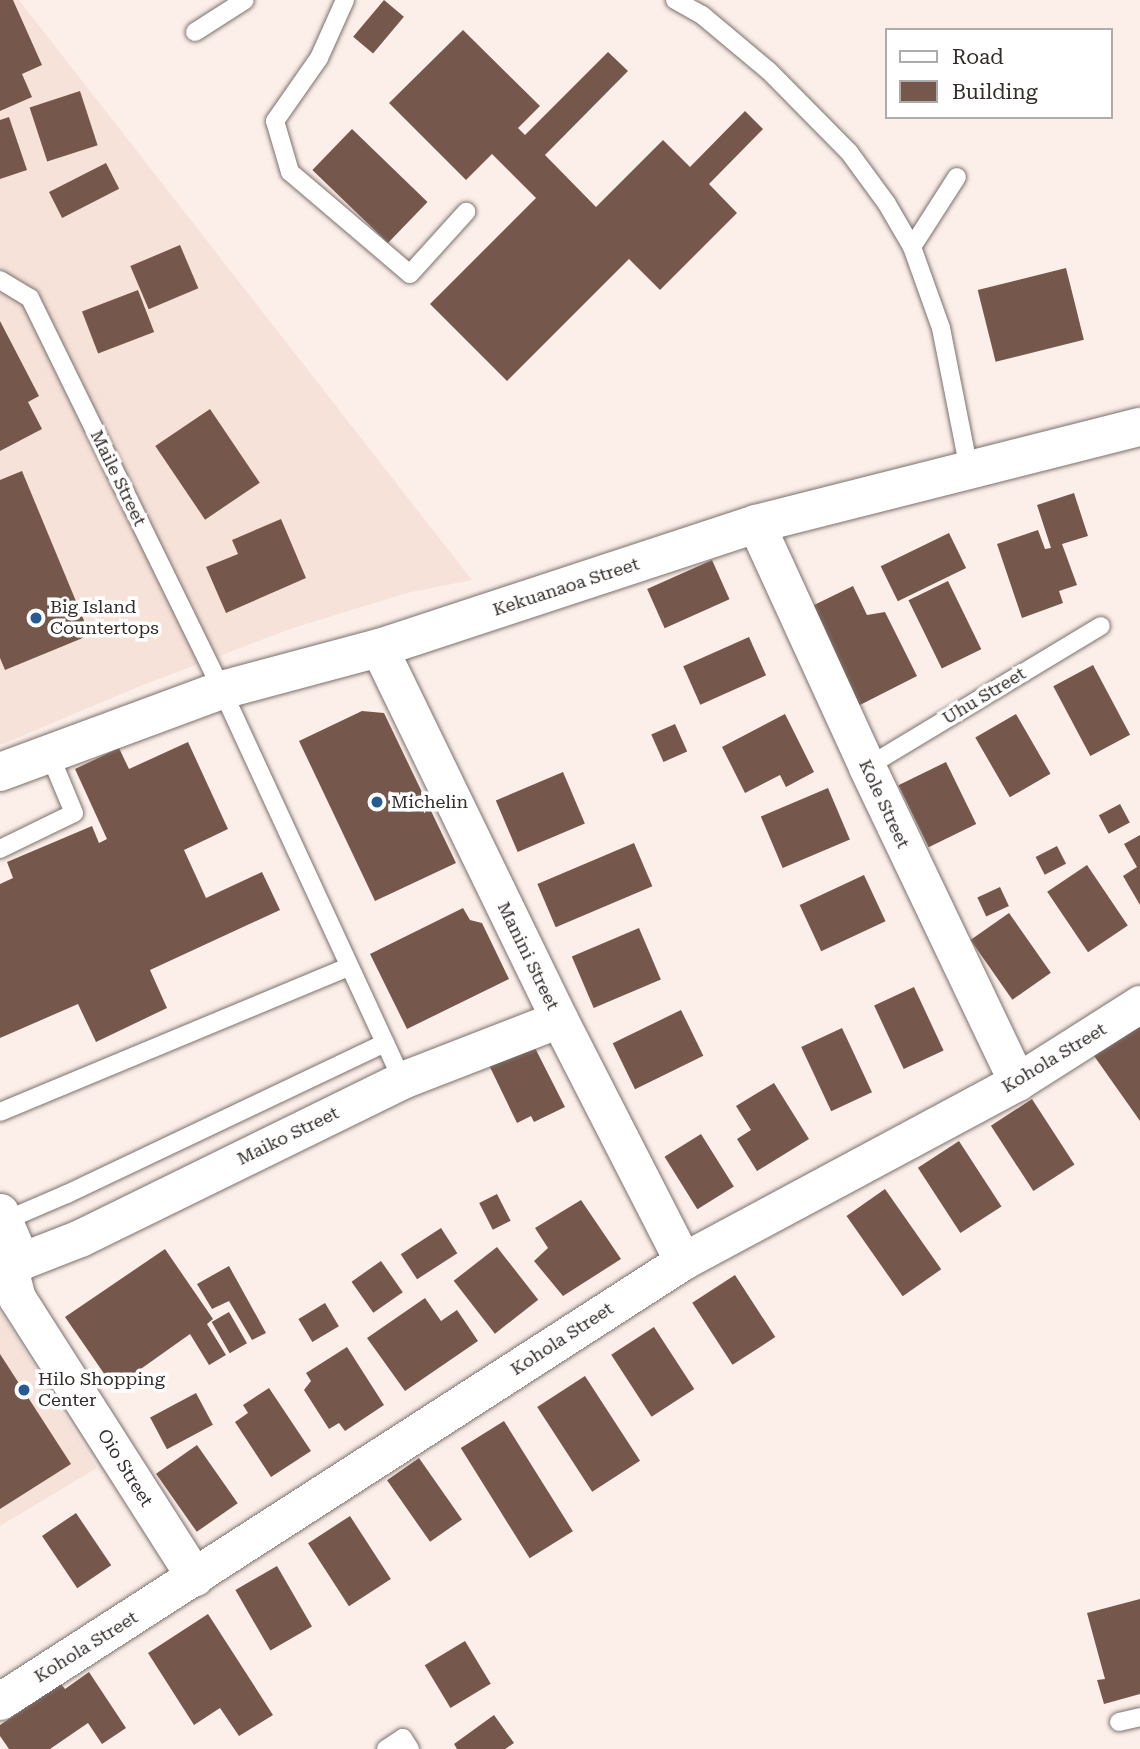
<!DOCTYPE html>
<html>
<head>
<meta charset="utf-8">
<style>
	body { margin:0 }
	#map { position:relative; width:1140px; height:1749px; overflow:hidden; background:#fcefea; font-family:"Roboto Serif",serif }
	div>[style] { position:absolute }
	.built>* { inset:0; background:#f7e2da }
	.building>* { inset:0; background:#76574b; transform-origin:0 0 }
	.roads { filter:drop-shadow(0 0 2px #7c716d) drop-shadow(0 0 2px #7c716d) }
	.lane>* { height:18px; margin:-9px; padding:0 9px; transform-origin:9px; border-radius:9px; background:#fff }
	.street>* { height:37px; margin:-18.5px; padding:0 18.5px; transform-origin:18.5px; border-radius:18.5px; background:#fff }
	.secondary>* { height:38px; margin:-19px; padding:0 19px; transform-origin:19px; border-radius:19px; background:#fff }
	.dots>* { width:19px; height:19px; translate:-50% -50%; box-sizing:border-box; border:4px solid #fff; border-radius:50% }
	span { translate:-50% -50%; white-space:nowrap; text-align:center; line-height:1.15; -webkit-text-stroke:7px #fff; paint-order:stroke }
	.street-label { font-size:18px; color:#332e2c }
	.poi-label { font-size:18px; color:#332e2c }
	.left { translate:0 -50%; text-align:left }
	.legend { position:absolute; left:885px; top:28px; width:228px; height:91px; box-sizing:border-box; background:#fff; border:2px solid #adabab; margin:0; padding:9px 12px; list-style:none; font-size:21px; color:#332e2c }
	.legend li { display:flex; align-items:center; gap:14px; height:35px }
	.legend b { width:35px; border:2px solid #adabab }
</style>
</head>
<body>
<div id="map">
	<div class="built">
		<div style="clip-path:polygon(0 0,19px 0,472px 580px,407px 593px,293px 628px,143px 685px,0 745px)"></div>
		<div style="clip-path:polygon(0 1311px,97px 1468px,0 1526px)"></div>
	</div>
	<div class="building">
		<div style="clip-path:polygon(0 0,13px 0,42px 65px,22px 74px,32px 97px,0 111px)"></div>
		<div style="left:384px;top:0;width:26px;height:48px;rotate:40deg"></div>
		<div style="clip-path:polygon(463px 30px,540px 106px,518px 128px,525px 135px,608px 52px,628px 71px,545px 155px,596px 207px,663px 140px,690px 167px,745px 111px,763px 129px,709px 184px,737px 213px,660px 290px,629px 259px,507px 381px,430px 304px,536px 198px,492px 154px,466px 180px,389px 103px)"></div>
		<div style="left:80px;top:91px;width:57px;height:53px;rotate:72deg"></div>
		<div style="clip-path:polygon(9px 117px,27px 170px,0 179px,0 120px)"></div>
		<div style="left:352px;top:129px;width:105px;height:57px;rotate:44deg"></div>
		<div style="left:106px;top:163px;width:29px;height:64px;rotate:63deg"></div>
		<div style="left:180px;top:245px;width:47px;height:54px;rotate:67deg"></div>
		<div style="left:1066px;top:268px;width:74px;height:91px;rotate:76deg"></div>
		<div style="left:138px;top:290px;width:45px;height:60px;rotate:69deg"></div>
		<div style="clip-path:polygon(0 321px,39px 396px,28px 402px,42px 429px,0 451px)"></div>
		<div style="left:210px;top:409px;width:89px;height:66px;rotate:56deg"></div>
		<div style="clip-path:polygon(22px 471px,90px 635px,5px 670px,0 658px,0 480px)"></div>
		<div style="clip-path:polygon(1074px 493px,1088px 536px,1062px 544px,1077px 585px,1059px 591px,1063px 603px,1022px 618px,997px 544px,1038px 530px,1045px 549px,1051px 548px,1037px 505px)"></div>
		<div style="clip-path:polygon(281px 519px,306px 578px,226px 613px,206px 567px,238px 554px,232px 540px)"></div>
		<div style="left:949px;top:533px;width:39px;height:76px;rotate:64deg"></div>
		<div style="left:712px;top:560px;width:43px;height:71px;rotate:66deg"></div>
		<div style="left:948px;top:581px;width:76px;height:44px;rotate:64deg"></div>
		<div style="clip-path:polygon(853px 586px,867px 615px,885px 612px,917px 676px,858px 706px,808px 608px)"></div>
		<div style="left:749px;top:637px;width:42px;height:72px;rotate:66deg"></div>
		<div style="left:1093px;top:665px;width:79px;height:45px;rotate:62deg"></div>
		<div style="clip-path:polygon(362px 711px,384px 713px,456px 863px,375px 901px,299px 741px)"></div>
		<div style="clip-path:polygon(785px 714px,814px 772px,786px 787px,780px 775px,745px 793px,722px 747px)"></div>
		<div style="left:1016px;top:714px;width:69px;height:47px;rotate:60deg"></div>
		<div style="left:675px;top:724px;width:30px;height:26px;rotate:66deg"></div>
		<div style="clip-path:polygon(188px 742px,228px 829px,184px 850px,206px 898px,262px 872px,280px 910px,150px 970px,167px 1008px,96px 1042px,78px 1004px,0 1038px,0 884px,13px 878px,7px 862px,92px 826px,99px 843px,107px 839px,75px 769px,119px 748px,129px 769px)"></div>
		<div style="left:946px;top:762px;width:69px;height:53px;rotate:64deg"></div>
		<div style="left:563px;top:772px;width:56px;height:73px;rotate:67deg"></div>
		<div style="left:828px;top:788px;width:56px;height:73px;rotate:67deg"></div>
		<div style="left:1120px;top:804px;width:21px;height:24px;rotate:62deg"></div>
		<div style="clip-path:polygon(1140px 835px,1140px 905px,1123px 876px,1137px 867px,1124px 844px)"></div>
		<div style="left:634px;top:843px;width:47px;height:105px;rotate:67deg"></div>
		<div style="left:1057px;top:846px;width:20px;height:24px;rotate:63deg"></div>
		<div style="left:1087px;top:865px;width:73px;height:48px;rotate:56deg"></div>
		<div style="left:864px;top:875px;width:51px;height:71px;rotate:65deg"></div>
		<div style="left:1000px;top:887px;width:21px;height:25px;rotate:65deg"></div>
		<div style="clip-path:polygon(463px 908px,470px 920px,482px 923px,509px 979px,407px 1029px,370px 954px)"></div>
		<div style="left:1009px;top:913px;width:73px;height:47px;rotate:55deg"></div>
		<div style="left:639px;top:928px;width:56px;height:73px;rotate:67deg"></div>
		<div style="left:914px;top:987px;width:70px;height:44px;rotate:65deg"></div>
		<div style="left:681px;top:1010px;width:51px;height:76px;rotate:64deg"></div>
		<div style="clip-path:polygon(1140px 1019px,1140px 1121px,1092px 1053px)"></div>
		<div style="left:842px;top:1028px;width:71px;height:45px;rotate:65deg"></div>
		<div style="clip-path:polygon(532px 1042px,565px 1107px,534px 1122px,531px 1116px,517px 1123px,488px 1063px)"></div>
		<div style="clip-path:polygon(774px 1083px,809px 1139px,757px 1171px,737px 1139px,751px 1130px,736px 1106px)"></div>
		<div style="left:1032px;top:1099px;width:78px;height:49px;rotate:57deg"></div>
		<div style="left:701px;top:1134px;width:62px;height:43px;rotate:58deg"></div>
		<div style="left:959px;top:1141px;width:78px;height:49px;rotate:57deg"></div>
		<div style="left:885px;top:1189px;width:98px;height:47px;rotate:55deg"></div>
		<div style="left:497px;top:1194px;width:30px;height:20px;rotate:63deg"></div>
		<div style="clip-path:polygon(581px 1200px,621px 1259px,563px 1296px,534px 1261px,548px 1248px,535px 1228px)"></div>
		<div style="left:441px;top:1228px;width:30px;height:48px;rotate:57deg"></div>
		<div style="left:497px;top:1247px;width:67px;height:55px;rotate:52deg"></div>
		<div style="clip-path:polygon(165px 1249px,213px 1319px,207px 1324px,226px 1355px,209px 1365px,190px 1334px,114px 1388px,65px 1317px)"></div>
		<div style="left:381px;top:1261px;width:38px;height:36px;rotate:55deg"></div>
		<div style="clip-path:polygon(229px 1266px,266px 1333px,252px 1340px,229px 1301px,212px 1309px,197px 1284px)"></div>
		<div style="left:735px;top:1275px;width:74px;height:51px;rotate:57deg"></div>
		<div style="clip-path:polygon(425px 1298px,441px 1321px,457px 1310px,478px 1341px,405px 1391px,367px 1338px)"></div>
		<div style="left:325px;top:1303px;width:27px;height:31px;rotate:59deg"></div>
		<div style="left:229px;top:1312px;width:36px;height:20px;rotate:60deg"></div>
		<div style="left:654px;top:1327px;width:74px;height:51px;rotate:57deg"></div>
		<div style="clip-path:polygon(347px 1347px,384px 1405px,345px 1431px,339px 1423px,329px 1429px,304px 1390px,311px 1381px,306px 1373px)"></div>
		<div style="clip-path:polygon(0 1354px,71px 1464px,0 1509px)"></div>
		<div style="left:585px;top:1376px;width:101px;height:57px;rotate:57deg"></div>
		<div style="clip-path:polygon(269px 1388px,311px 1451px,271px 1477px,235px 1422px,248px 1413px,243px 1405px)"></div>
		<div style="left:196px;top:1393px;width:36px;height:52px;rotate:62deg"></div>
		<div style="left:504px;top:1421px;width:130px;height:51px;rotate:58deg"></div>
		<div style="left:197px;top:1445px;width:71px;height:50px;rotate:55deg"></div>
		<div style="left:419px;top:1458px;width:75px;height:39px;rotate:55deg"></div>
		<div style="left:76px;top:1513px;width:63px;height:41px;rotate:56deg"></div>
		<div style="left:350px;top:1516px;width:75px;height:50px;rotate:57deg"></div>
		<div style="left:277px;top:1566px;width:70px;height:48px;rotate:60deg"></div>
		<div style="clip-path:polygon(1140px 1599px,1140px 1694px,1104px 1704px,1097px 1680px,1105px 1679px,1087px 1613px)"></div>
		<div style="clip-path:polygon(208px 1614px,273px 1715px,239px 1736px,220px 1708px,194px 1725px,148px 1653px)"></div>
		<div style="left:465px;top:1641px;width:50px;height:47px;rotate:59deg"></div>
		<div style="clip-path:polygon(89px 1672px,126px 1728px,102px 1744px,88px 1723px,50px 1749px,9px 1749px,0 1736px,0 1725px,61px 1684px,65px 1689px)"></div>
		<div style="clip-path:polygon(494px 1715px,514px 1743px,505px 1749px,457px 1749px,454px 1744px)"></div>
	</div>
	<div class="roads">
		<div class="lane">
			<div style="left:345px;top:0;width:64px;rotate:114.1deg"></div>
			<div style="left:319px;top:58px;width:77px;rotate:124.9deg"></div>
			<div style="left:275px;top:121px;width:53px;rotate:73.6deg"></div>
			<div style="left:290px;top:172px;width:157px;rotate:40.4deg"></div>
			<div style="left:410px;top:274px;width:84px;rotate:-47.9deg"></div>
			<div style="left:675px;top:0;width:31px;rotate:29deg"></div>
			<div style="left:702px;top:15px;width:87px;rotate:39.9deg"></div>
			<div style="left:769px;top:71px;width:114px;rotate:45.4deg"></div>
			<div style="left:849px;top:152px;width:64px;rotate:53.8deg"></div>
			<div style="left:887px;top:204px;width:50px;rotate:59.8deg"></div>
			<div style="left:912px;top:247px;width:86px;rotate:70.3deg"></div>
			<div style="left:941px;top:328px;width:145px;rotate:78.8deg"></div>
			<div style="left:195px;top:32px;width:59px;rotate:-32.6deg"></div>
			<div style="left:912px;top:247px;width:83px;rotate:-57.3deg"></div>
			<div style="left:0;top:280px;width:35px;rotate:31deg"></div>
			<div style="left:30px;top:298px;width:436px;rotate:63.9deg"></div>
			<div style="left:222px;top:690px;width:430px;rotate:65.2deg"></div>
			<div style="left:867px;top:767px;width:273px;rotate:-31.1deg"></div>
			<div style="left:0;top:849px;width:82px;rotate:-25.9deg"></div>
			<div style="left:74px;top:813px;width:65px;rotate:-112.6deg"></div>
			<div style="left:0;top:1112px;width:377px;rotate:-22.6deg"></div>
			<div style="left:4px;top:1221px;width:69px;rotate:-23.2deg"></div>
			<div style="left:67px;top:1194px;width:352px;rotate:-25.4deg"></div>
			<div style="left:1119px;top:1722px;width:22px;rotate:-13deg"></div>
			<div style="left:386px;top:1749px;width:20px;rotate:-33deg"></div>
			<div style="left:403px;top:1738px;width:13px;rotate:58deg"></div>
		</div>
		<div class="street">
			<div style="left:756px;top:524px;width:267px;rotate:65.4deg"></div>
			<div style="left:867px;top:767px;width:349px;rotate:64.5deg"></div>
			<div style="left:379px;top:648px;width:412px;rotate:64.1deg"></div>
			<div style="left:559px;top:1019px;width:272px;rotate:62.9deg"></div>
			<div style="left:0;top:1212px;width:53px;rotate:66.8deg"></div>
			<div style="left:21px;top:1261px;width:16px;rotate:135deg"></div>
			<div style="left:10px;top:1272px;width:27px;rotate:75deg"></div>
			<div style="left:17px;top:1298px;width:331px;rotate:57.5deg"></div>
			<div style="left:21px;top:1261px;width:63px;rotate:-21.3deg"></div>
			<div style="left:80px;top:1238px;width:359px;rotate:-26.1deg"></div>
			<div style="left:402px;top:1080px;width:168px;rotate:-21.2deg"></div>
			<div style="left:0;top:1701px;width:812px;rotate:-32.79deg"></div>
			<div style="left:683px;top:1261px;width:379px;rotate:-28.2deg"></div>
			<div style="left:1017px;top:1082px;width:146px;rotate:-32.4deg"></div>
		</div>
		<div class="secondary">
			<div style="left:0;top:772px;width:237px;rotate:-20.3deg"></div>
			<div style="left:222px;top:690px;width:163px;rotate:-15deg"></div>
			<div style="left:379px;top:648px;width:397px;rotate:-18.2deg"></div>
			<div style="left:756px;top:524px;width:396px;rotate:-14.2deg"></div>
		</div>
	</div>
	<div class="dots">
		<div style="left:36px;top:618px;background:#265a93"></div>
		<div style="left:377px;top:802px;background:#265a93"></div>
		<div style="left:24px;top:1390px;background:#265a93"></div>
	</div>
	<div class="street-label">
		<span style="left:118px;top:478px;rotate:64deg">Maile Street</span>
		<span style="left:566px;top:587px;rotate:-18deg">Kekuanaoa Street</span>
		<span style="left:984px;top:696px;rotate:-31deg">Uhu Street</span>
		<span style="left:884px;top:804px;rotate:65deg">Kole Street</span>
		<span style="left:528px;top:956px;rotate:64deg">Manini Street</span>
		<span style="left:1054px;top:1058px;rotate:-31deg">Kohola Street</span>
		<span style="left:288px;top:1136px;rotate:-26deg">Maiko Street</span>
		<span style="left:562px;top:1339px;rotate:-33deg">Kohola Street</span>
		<span style="left:125px;top:1468px;rotate:58deg">Oio Street</span>
		<span style="left:86px;top:1647px;rotate:-32deg">Kohola Street</span>
	</div>
	<div class="poi-label">
		<span class="left" style="left:50px;top:618px">Big Island<br>Countertops</span>
		<span class="left" style="left:391px;top:802px">Michelin</span>
		<span class="left" style="left:38px;top:1390px">Hilo Shopping<br>Center</span>
	</div>
	<ul class="legend">
	<li><b style="height:9px;background:#fff"></b>Road</li>
	<li><b style="height:19px;background:#76574b"></b>Building</li>
	</ul>
</div>
</body>
</html>
